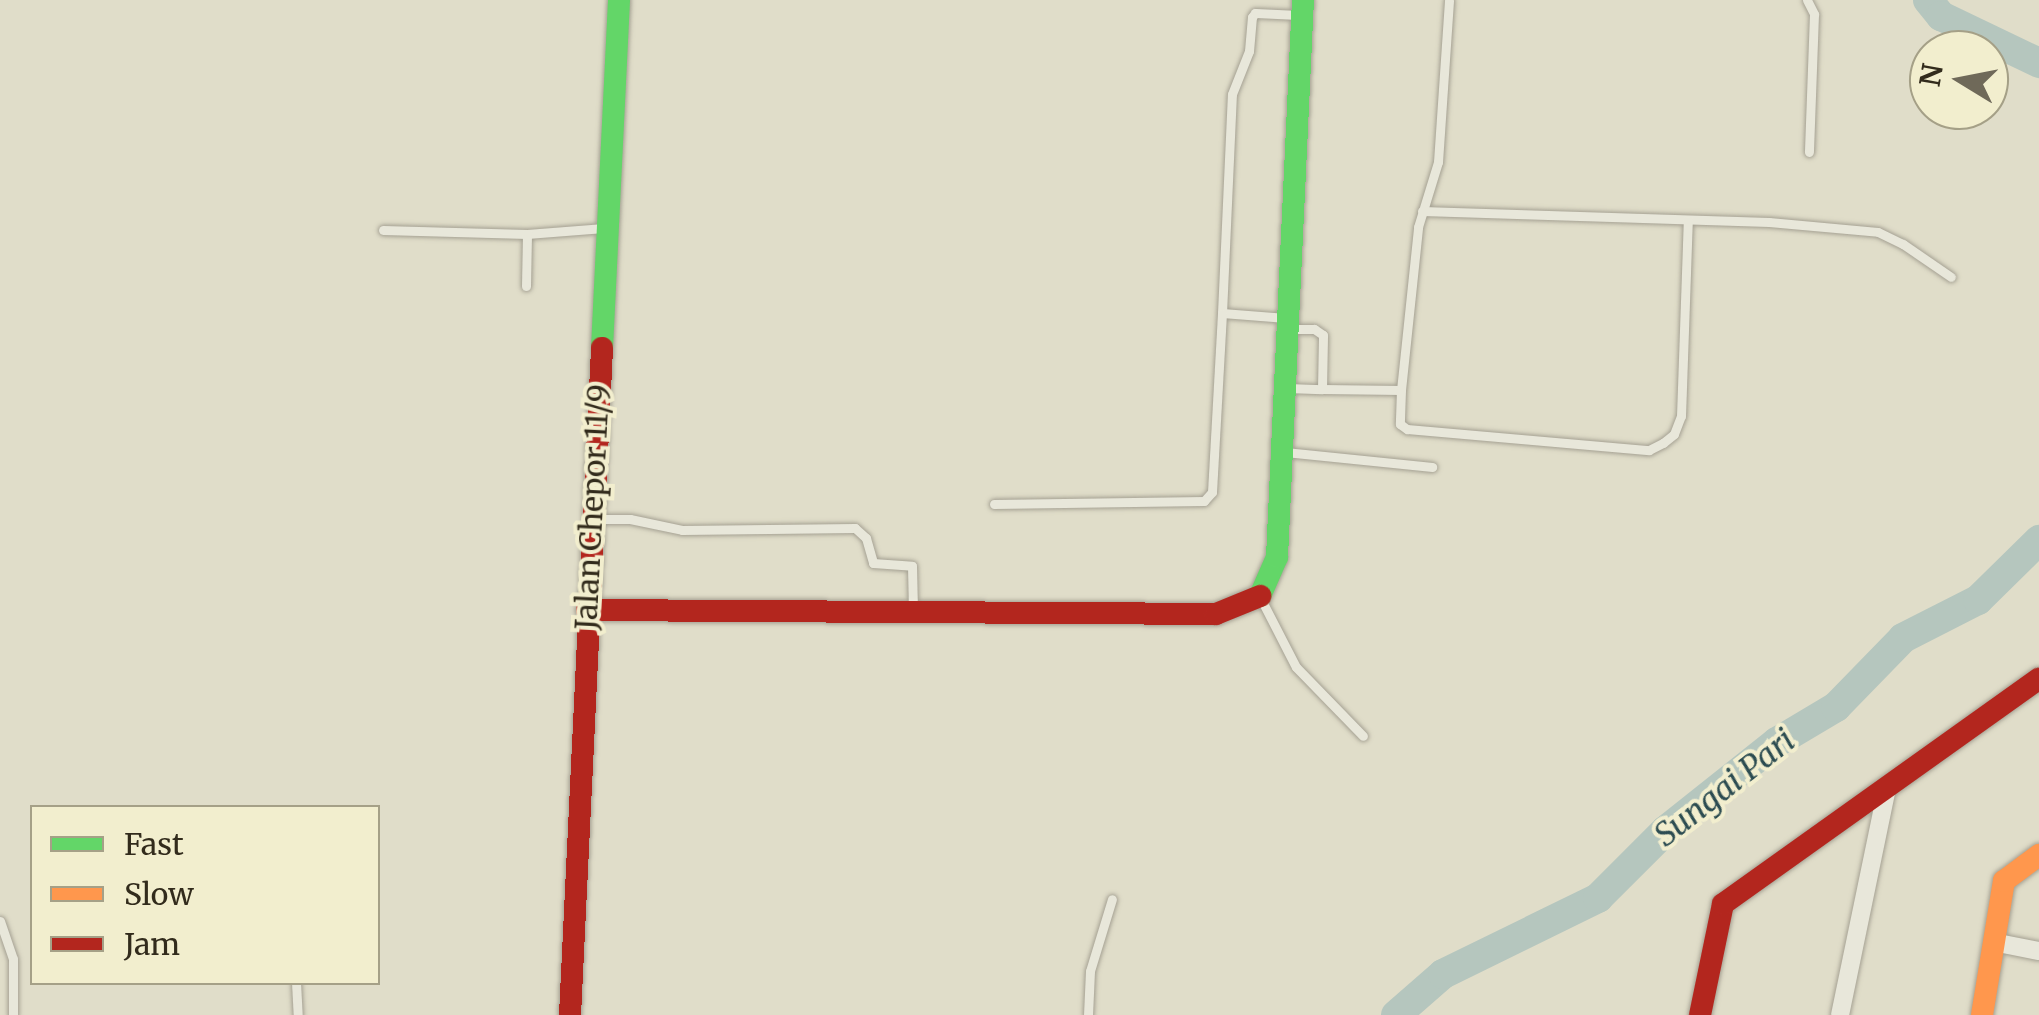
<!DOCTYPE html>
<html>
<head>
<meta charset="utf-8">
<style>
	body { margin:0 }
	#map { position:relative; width:2039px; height:1015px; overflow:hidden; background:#e0ddc9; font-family:Merriweather,serif }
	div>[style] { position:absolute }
	.river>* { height:30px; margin:-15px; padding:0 15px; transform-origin:15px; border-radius:15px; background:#b5c6be }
	.roads { filter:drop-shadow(0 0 2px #a5a193) drop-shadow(0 0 2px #a5a193) }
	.lane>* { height:9px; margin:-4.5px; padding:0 4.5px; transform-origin:4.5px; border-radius:4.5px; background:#e8e7da }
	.street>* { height:18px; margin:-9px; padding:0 9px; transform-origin:9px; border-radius:9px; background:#e8e7da }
	.fast>* { height:22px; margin:-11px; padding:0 11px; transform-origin:11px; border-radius:11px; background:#63d668 }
	.slow>* { height:22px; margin:-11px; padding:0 11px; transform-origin:11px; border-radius:11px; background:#ff974d }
	.jam>* { height:22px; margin:-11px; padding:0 11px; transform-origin:11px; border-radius:11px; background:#b3261e }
	span { translate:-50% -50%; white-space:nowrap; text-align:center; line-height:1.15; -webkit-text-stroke:8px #f2eece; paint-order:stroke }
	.street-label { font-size:30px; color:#322b1c }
	.water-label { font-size:32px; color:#2c4c51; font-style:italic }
	.legend { position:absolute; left:30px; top:805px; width:350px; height:180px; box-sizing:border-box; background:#f2eece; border:2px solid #a5a087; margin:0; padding:12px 18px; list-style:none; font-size:30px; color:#322b1c }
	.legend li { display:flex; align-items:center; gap:20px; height:50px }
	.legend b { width:50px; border:2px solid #a5a087 }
	.north { position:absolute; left:1909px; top:30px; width:100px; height:100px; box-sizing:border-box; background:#f2eece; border:2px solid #a5a087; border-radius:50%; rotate:280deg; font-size:28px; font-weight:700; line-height:40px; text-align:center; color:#322b1c }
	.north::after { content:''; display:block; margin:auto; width:35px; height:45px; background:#6f6959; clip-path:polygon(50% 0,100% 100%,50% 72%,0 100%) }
</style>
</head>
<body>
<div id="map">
	<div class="river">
		<div style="left:1928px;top:0;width:21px;rotate:51deg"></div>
		<div style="left:1941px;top:16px;width:109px;rotate:25.6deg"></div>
		<div style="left:1396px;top:1015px;width:62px;rotate:-41.1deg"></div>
		<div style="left:1443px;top:974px;width:173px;rotate:-26.1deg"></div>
		<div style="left:1598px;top:898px;width:95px;rotate:-45deg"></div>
		<div style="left:1665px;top:831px;width:143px;rotate:-38.5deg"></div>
		<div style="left:1777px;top:742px;width:69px;rotate:-30.7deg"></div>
		<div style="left:1836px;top:707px;width:96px;rotate:-45.8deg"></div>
		<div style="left:1903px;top:638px;width:84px;rotate:-26.9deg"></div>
		<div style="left:1978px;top:600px;width:86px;rotate:-44.5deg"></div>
	</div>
	<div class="roads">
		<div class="lane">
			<div style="left:1807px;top:0;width:16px;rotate:63deg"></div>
			<div style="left:1814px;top:14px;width:138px;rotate:92.1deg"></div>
			<div style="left:1422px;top:211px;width:347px;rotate:1.8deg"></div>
			<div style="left:1769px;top:222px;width:109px;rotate:5.2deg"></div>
			<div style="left:1878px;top:232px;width:28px;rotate:26deg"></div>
			<div style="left:1903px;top:244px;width:58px;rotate:34.5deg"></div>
			<div style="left:383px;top:230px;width:144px;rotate:1.6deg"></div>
			<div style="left:527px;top:234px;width:77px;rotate:-4.5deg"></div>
			<div style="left:526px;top:286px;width:52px;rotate:-88.9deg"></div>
			<div style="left:1286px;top:318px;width:64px;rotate:-175.5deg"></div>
			<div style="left:1222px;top:313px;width:219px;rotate:-87.4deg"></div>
			<div style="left:1232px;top:94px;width:46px;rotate:-68.4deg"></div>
			<div style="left:1249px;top:51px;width:34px;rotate:-85deg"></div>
			<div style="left:1252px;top:17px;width:5px;rotate:-53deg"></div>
			<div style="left:1255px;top:13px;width:44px;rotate:2.6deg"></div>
			<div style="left:1287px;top:388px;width:35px;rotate:2deg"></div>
			<div style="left:1322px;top:389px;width:54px;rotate:-88.9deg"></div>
			<div style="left:1323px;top:335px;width:11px;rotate:-146deg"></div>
			<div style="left:1314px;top:329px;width:22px;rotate:180deg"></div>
			<div style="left:1322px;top:389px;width:79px;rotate:0.7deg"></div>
			<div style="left:1401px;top:390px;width:164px;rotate:-84deg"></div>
			<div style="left:1418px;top:227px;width:68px;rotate:-72.9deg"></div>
			<div style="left:1438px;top:162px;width:162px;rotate:-86.1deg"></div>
			<div style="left:1401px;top:390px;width:34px;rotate:92deg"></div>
			<div style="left:1400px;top:424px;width:9px;rotate:36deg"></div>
			<div style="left:1407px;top:429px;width:243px;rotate:5deg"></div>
			<div style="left:1649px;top:450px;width:16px;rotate:-27deg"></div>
			<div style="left:1663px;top:443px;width:14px;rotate:-39deg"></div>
			<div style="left:1674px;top:434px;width:19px;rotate:-69deg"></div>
			<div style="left:1681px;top:416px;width:196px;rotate:-88deg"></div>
			<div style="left:1285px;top:452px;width:148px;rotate:5.8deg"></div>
			<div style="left:994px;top:504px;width:210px;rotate:-0.8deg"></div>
			<div style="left:1204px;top:501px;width:12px;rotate:-48deg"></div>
			<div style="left:1212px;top:492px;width:179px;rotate:-86.8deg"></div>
			<div style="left:595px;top:519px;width:35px"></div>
			<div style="left:630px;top:519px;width:53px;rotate:11.9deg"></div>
			<div style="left:682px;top:530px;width:173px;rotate:-0.7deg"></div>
			<div style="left:855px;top:528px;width:15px;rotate:42deg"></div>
			<div style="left:866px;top:538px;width:26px;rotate:74deg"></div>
			<div style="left:873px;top:563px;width:39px;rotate:4deg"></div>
			<div style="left:912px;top:566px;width:43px;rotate:88.7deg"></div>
			<div style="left:1261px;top:599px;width:76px;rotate:62.8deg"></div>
			<div style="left:1296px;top:667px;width:96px;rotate:45.8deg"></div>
			<div style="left:0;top:921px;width:40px;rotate:71.1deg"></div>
			<div style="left:13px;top:959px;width:56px;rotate:90deg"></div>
			<div style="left:296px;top:982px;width:33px;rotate:87deg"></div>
			<div style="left:1088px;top:1015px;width:44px;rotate:-87.4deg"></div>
			<div style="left:1090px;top:971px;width:75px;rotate:-73deg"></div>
		</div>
		<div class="street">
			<div style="left:1993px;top:942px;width:47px;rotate:11.1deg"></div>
			<div style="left:1840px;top:1015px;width:232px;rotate:-78.3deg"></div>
		</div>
		<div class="fast">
			<div style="left:602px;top:348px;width:348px;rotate:-87.2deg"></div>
			<div style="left:1260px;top:596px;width:43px;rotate:-66.4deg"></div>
			<div style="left:1277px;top:557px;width:558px;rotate:-87.33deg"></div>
		</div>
		<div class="slow">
			<div style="left:1982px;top:1015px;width:136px;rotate:-80.7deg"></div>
			<div style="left:2004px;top:881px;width:44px;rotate:-36.6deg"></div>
		</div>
		<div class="jam">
			<div style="left:587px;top:610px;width:629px;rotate:0.36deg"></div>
			<div style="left:1216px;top:614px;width:48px;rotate:-22.2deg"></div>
			<div style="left:570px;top:1015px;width:668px;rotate:-87.25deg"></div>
			<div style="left:1700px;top:1015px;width:113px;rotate:-78.3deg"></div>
			<div style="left:1723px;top:904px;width:388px;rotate:-35.5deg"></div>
		</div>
	</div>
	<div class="street-label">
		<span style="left:592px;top:507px;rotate:-87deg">Jalan Chepor 11/9</span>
	</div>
	<div class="water-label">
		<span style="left:1725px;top:788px;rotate:-38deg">Sungai Pari</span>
	</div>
	<ul class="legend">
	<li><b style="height:12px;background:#63d668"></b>Fast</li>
	<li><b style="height:12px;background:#ff974d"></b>Slow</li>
	<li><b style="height:12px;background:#b3261e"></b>Jam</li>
	</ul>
	<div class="north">N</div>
</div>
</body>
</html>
